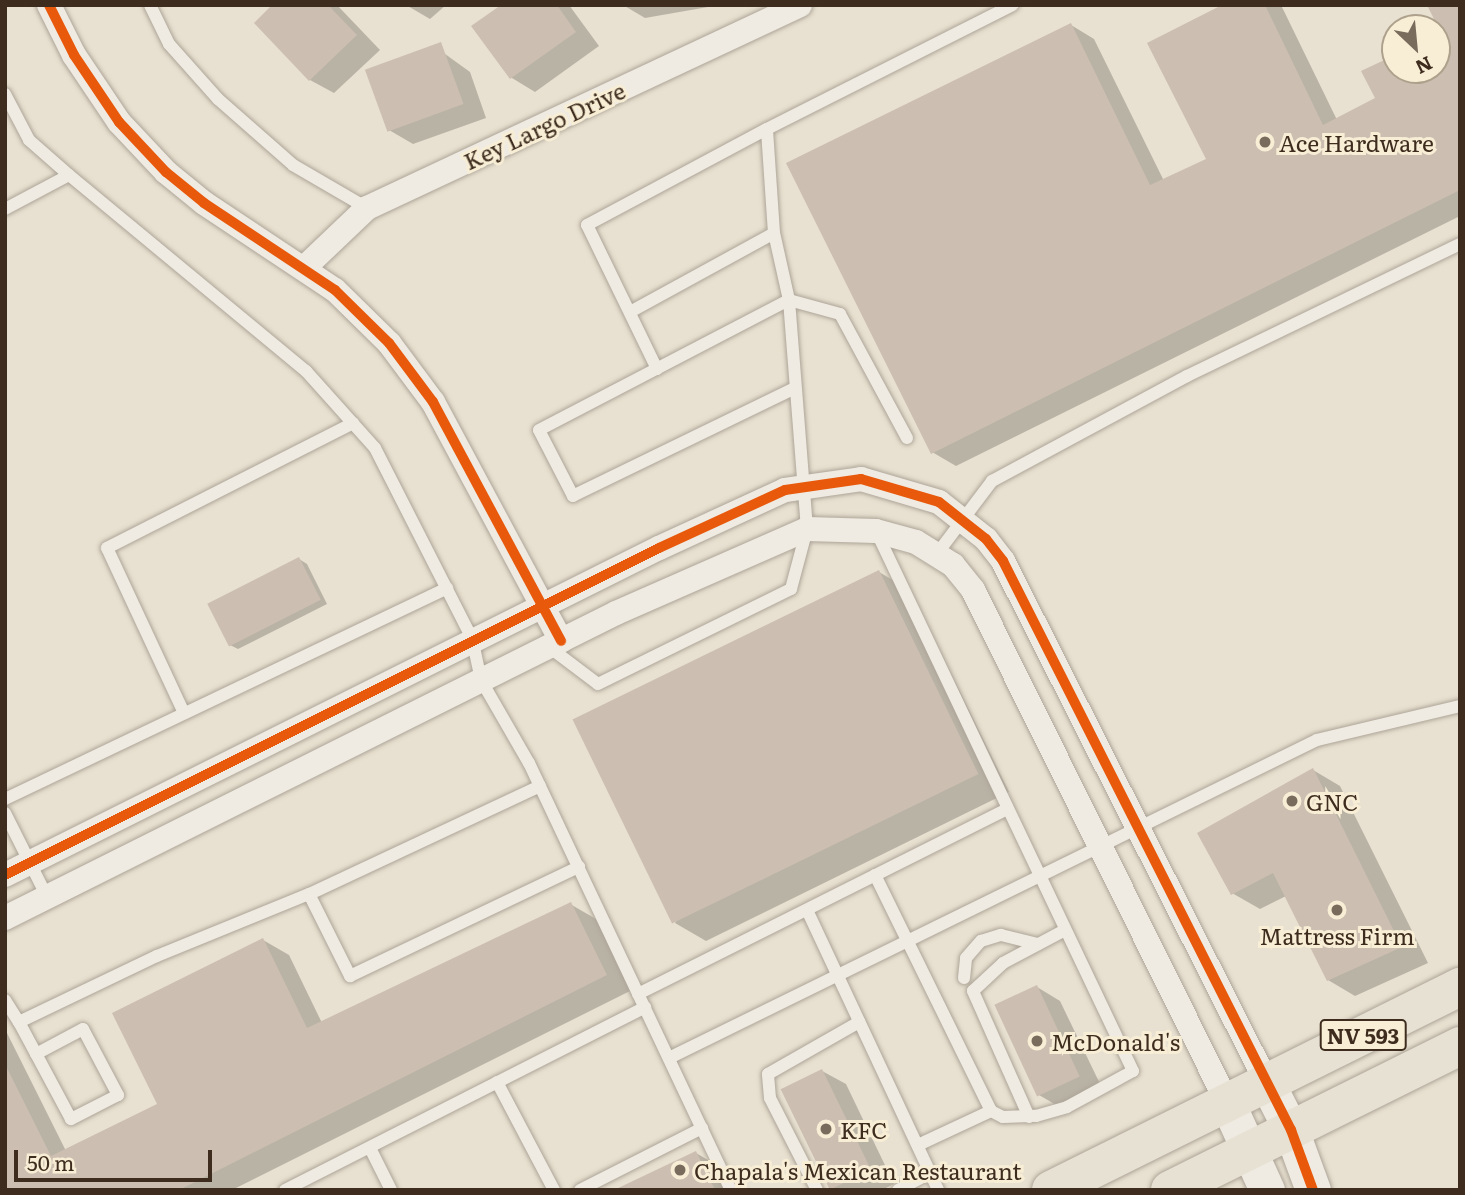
<!DOCTYPE html>
<html>
<head>
<meta charset="utf-8">
<style>
	body { margin:0 }
	#map { position:relative; width:1465px; height:1195px; overflow:hidden; background:#e8e0d0; font-family:Literata,serif }
	div>[style] { position:absolute }
	.shadow>* { inset:0; background:#0003 }
	.building>* { inset:0; background:#ccbeb0; transform-origin:0 0 }
	.roads { filter:drop-shadow(0 0 2px #ada598) drop-shadow(0 0 2px #ada598) }
	.lane>* { height:12px; margin:-6px; padding:0 6px; transform-origin:6px; border-radius:6px; background:#efebe2 }
	.street>* { height:24px; margin:-12px; padding:0 12px; transform-origin:12px; border-radius:12px; background:#efebe2 }
	.secondary>* { height:35px; margin:-17.5px; padding:0 17.5px; transform-origin:17.5px; border-radius:17.5px; background:#efebe2 }
	.primary>* { height:38px; margin:-19px; padding:0 19px; transform-origin:19px; border-radius:19px; background:#e7e1d3 }
	.cycleway>* { height:10px; margin:-5px; padding:0 5px; transform-origin:5px; border-radius:5px; background:#e8590c }
	.dots>* { width:19px; height:19px; translate:-50% -50%; box-sizing:border-box; border:4px solid #f8eed6; border-radius:50% }
	span { translate:-50% -50%; white-space:nowrap; text-align:center; line-height:1.15; -webkit-text-stroke:6px #f8eed6; paint-order:stroke }
	.shield-label span { padding:2px 5px; background:#f8eed6; border:2px solid; border-radius:5px; -webkit-text-stroke-width:0 }
	.shield-label { font-size:21px; color:#3e2d1e; font-weight:700 }
	.street-label { font-size:23px; color:#3e2d1e }
	.poi-label { font-size:23px; color:#3e2d1e }
	.left { translate:0 -50%; text-align:left }
	.frame { position:absolute; inset:0; border:7px solid #3e2d1e; pointer-events:none }
	.north { position:absolute; left:1381px; top:14px; width:70px; height:70px; box-sizing:border-box; background:#f8eed6; border:2px solid #aea18c; border-radius:50%; rotate:154deg; font-size:19px; font-weight:700; line-height:28px; text-align:center; color:#3e2d1e }
	.north::after { content:''; display:block; margin:auto; width:24px; height:32px; background:#7a6c5c; clip-path:polygon(50% 0,100% 100%,50% 72%,0 100%) }
	.scale { position:absolute; left:14px; top:1150px; width:198px; height:32px; box-sizing:border-box; border:4px solid #3e2d1e; border-top:0; padding-left:9px; font-size:21px; line-height:24px; white-space:nowrap; color:#3e2d1e; -webkit-text-stroke:5px #f8eed6; paint-order:stroke }
</style>
</head>
<body>
<div id="map">
	<div class="shadow">
		<div style="clip-path:polygon(274px 5px,337px 5px,380px 50px,334px 93px,310px 80px)"></div>
		<div style="clip-path:polygon(446px 5px,430px 19px,406px 5px)"></div>
		<div style="clip-path:polygon(504px 5px,569px 5px,599px 46px,535px 92px,512px 78px,474px 26px)"></div>
		<div style="clip-path:polygon(623px 5px,708px 5px,708px 7px,645px 18px)"></div>
		<div style="clip-path:polygon(1226px 5px,1281px 5px,1337px 120px,1377px 99px,1395px 57px,1395px 70px,1437px 70px,1437px 36px,1460px 5px,1460px 216px,956px 466px,932px 452px,1071px 25px,1094px 39px,1164px 181px,1208px 160px)"></div>
		<div style="clip-path:polygon(434px 46px,470px 72px,486px 118px,413px 144px,389px 130px)"></div>
		<div style="clip-path:polygon(299px 559px,307px 564px,327px 604px,238px 649px,230px 645px)"></div>
		<div style="clip-path:polygon(879px 572px,910px 590px,1009px 792px,706px 941px,675px 923px)"></div>
		<div style="clip-path:polygon(1313px 770px,1340px 786px,1428px 963px,1355px 996px,1328px 980px,1286px 896px,1260px 909px,1232px 893px)"></div>
		<div style="clip-path:polygon(570px 904px,596px 919px,632px 990px,232px 1190px,5px 1190px,5px 1029px,66px 1151px,160px 1104px,263px 940px,289px 955px,322px 1023px)"></div>
		<div style="clip-path:polygon(1037px 987px,1060px 1001px,1103px 1090px,1063px 1109px,1039px 1095px)"></div>
		<div style="clip-path:polygon(822px 1071px,846px 1084px,894px 1184px,882px 1190px,832px 1189px)"></div>
		<div style="clip-path:polygon(696px 1153px,727px 1171px,736px 1190px,618px 1190px)"></div>
	</div>
	<div class="building">
		<div style="clip-path:polygon(272px 5px,328px 5px,357px 35px,309px 81px,254px 23px)"></div>
		<div style="clip-path:polygon(501px 5px,557px 5px,576px 32px,510px 79px,471px 26px)"></div>
		<div style="clip-path:polygon(1222px 5px,1265px 5px,1323px 125px,1375px 98px,1361px 71px,1395px 55px,1395px 70px,1437px 70px,1437px 35px,1441px 33px,1427px 5px,1460px 5px,1460px 190px,931px 454px,786px 163px,1071px 23px,1150px 185px,1206px 159px,1147px 43px)"></div>
		<div style="left:441px;top:42px;width:66px;height:81px;rotate:70deg"></div>
		<div style="left:299px;top:557px;width:48px;height:103px;rotate:63deg"></div>
		<div style="left:879px;top:570px;width:227px;height:341px;rotate:64deg"></div>
		<div style="clip-path:polygon(1313px 768px,1402px 947px,1327px 981px,1273px 873px,1231px 895px,1197px 833px)"></div>
		<div style="clip-path:polygon(571px 902px,607px 975px,179px 1190px,5px 1190px,5px 1064px,51px 1156px,157px 1104px,112px 1013px,263px 938px,307px 1028px)"></div>
		<div style="left:1037px;top:985px;width:101px;height:47px;rotate:65deg"></div>
		<div style="left:822px;top:1069px;width:112px;height:46px;rotate:64deg"></div>
		<div style="clip-path:polygon(696px 1151px,715px 1190px,614px 1190px)"></div>
	</div>
	<div class="roads">
		<div class="lane">
			<div style="left:150px;top:5px;width:43px;rotate:64deg"></div>
			<div style="left:169px;top:44px;width:74px;rotate:48.3deg"></div>
			<div style="left:218px;top:99px;width:100px;rotate:41.3deg"></div>
			<div style="left:293px;top:165px;width:86px;rotate:30.2deg"></div>
			<div style="left:5px;top:94px;width:52px;rotate:62.4deg"></div>
			<div style="left:29px;top:140px;width:53px;rotate:41.2deg"></div>
			<div style="left:5px;top:209px;width:72px;rotate:-28deg"></div>
			<div style="left:69px;top:175px;width:308px;rotate:39.6deg"></div>
			<div style="left:306px;top:371px;width:103px;rotate:48.1deg"></div>
			<div style="left:375px;top:448px;width:213px;rotate:63deg"></div>
			<div style="left:472px;top:638px;width:43px;rotate:77.9deg"></div>
			<div style="left:481px;top:680px;width:96px;rotate:60deg"></div>
			<div style="left:529px;top:763px;width:472px;rotate:64.7deg"></div>
			<div style="left:630px;top:312px;width:164px;rotate:-28.7deg"></div>
			<div style="left:657px;top:369px;width:160px;rotate:-115.9deg"></div>
			<div style="left:587px;top:225px;width:204px;rotate:-28.1deg"></div>
			<div style="left:795px;top:388px;width:247px;rotate:154.1deg"></div>
			<div style="left:573px;top:496px;width:74px;rotate:-117.3deg"></div>
			<div style="left:539px;top:430px;width:282px;rotate:-27.5deg"></div>
			<div style="left:789px;top:300px;width:53px;rotate:15.4deg"></div>
			<div style="left:840px;top:314px;width:141px;rotate:61.6deg"></div>
			<div style="left:936px;top:555px;width:93px;rotate:-52.9deg"></div>
			<div style="left:992px;top:481px;width:221px;rotate:-28.3deg"></div>
			<div style="left:1187px;top:376px;width:303px;rotate:-25.8deg"></div>
			<div style="left:549px;top:647px;width:61px;rotate:37.1deg"></div>
			<div style="left:598px;top:684px;width:215px;rotate:-26.2deg"></div>
			<div style="left:791px;top:589px;width:62px;rotate:-75.1deg"></div>
			<div style="left:807px;top:529px;width:230px;rotate:-94.5deg"></div>
			<div style="left:789px;top:300px;width:69px;rotate:-102.6deg"></div>
			<div style="left:774px;top:233px;width:104px;rotate:-93.9deg"></div>
			<div style="left:767px;top:129px;width:275px;rotate:-26.8deg"></div>
			<div style="left:184px;top:713px;width:182px;rotate:-115deg"></div>
			<div style="left:107px;top:548px;width:276px;rotate:-26.9deg"></div>
			<div style="left:540px;top:786px;width:255px;rotate:154.9deg"></div>
			<div style="left:309px;top:894px;width:92px;rotate:63.4deg"></div>
			<div style="left:350px;top:976px;width:254px;rotate:-25.5deg"></div>
			<div style="left:5px;top:799px;width:490px;rotate:-25.5deg"></div>
			<div style="left:5px;top:813px;width:94px;rotate:63.4deg"></div>
			<div style="left:875px;top:875px;width:263px;rotate:63.8deg"></div>
			<div style="left:991px;top:1111px;width:13px;rotate:27deg"></div>
			<div style="left:1003px;top:1117px;width:33px;rotate:-2deg"></div>
			<div style="left:1036px;top:1116px;width:32px;rotate:-16deg"></div>
			<div style="left:1067px;top:1107px;width:75px;rotate:-28.6deg"></div>
			<div style="left:1133px;top:1071px;width:598px;rotate:-115.45deg"></div>
			<div style="left:807px;top:910px;width:309px;rotate:64.9deg"></div>
			<div style="left:964px;top:978px;width:20px;rotate:-84deg"></div>
			<div style="left:966px;top:958px;width:23px;rotate:-49deg"></div>
			<div style="left:981px;top:941px;width:21px;rotate:-17deg"></div>
			<div style="left:1001px;top:935px;width:38px;rotate:14deg"></div>
			<div style="left:638px;top:994px;width:411px;rotate:-26.6deg"></div>
			<div style="left:5px;top:1000px;width:26px;rotate:58deg"></div>
			<div style="left:36px;top:1054px;width:53px;rotate:-28deg"></div>
			<div style="left:83px;top:1029px;width:75px;rotate:62.1deg"></div>
			<div style="left:118px;top:1095px;width:53px;rotate:152.9deg"></div>
			<div style="left:71px;top:1119px;width:110px;rotate:-118.2deg"></div>
			<div style="left:19px;top:1022px;width:153px;rotate:-25.6deg"></div>
			<div style="left:157px;top:956px;width:164px;rotate:-22.2deg"></div>
			<div style="left:669px;top:1058px;width:722px;rotate:-26.14deg"></div>
			<div style="left:1317px;top:740px;width:147px;rotate:-13.4deg"></div>
			<div style="left:497px;top:1082px;width:122px;rotate:62.2deg"></div>
			<div style="left:1029px;top:1117px;width:138px;rotate:-114deg"></div>
			<div style="left:973px;top:991px;width:41px;rotate:-43deg"></div>
			<div style="left:1003px;top:963px;width:70px;rotate:-28deg"></div>
			<div style="left:918px;top:1145px;width:81px;rotate:-25deg"></div>
			<div style="left:370px;top:1148px;width:47px;rotate:63.4deg"></div>
			<div style="left:285px;top:1190px;width:404px;rotate:-26.9deg"></div>
			<div style="left:580px;top:1190px;width:137px;rotate:-26.9deg"></div>
			<div style="left:817px;top:1190px;width:103px;rotate:-117.1deg"></div>
			<div style="left:770px;top:1098px;width:24px;rotate:-95deg"></div>
			<div style="left:768px;top:1074px;width:105px;rotate:-29.7deg"></div>
			<div style="left:898px;top:1190px;width:36px;rotate:-28deg"></div>
		</div>
		<div class="street">
			<div style="left:49px;top:5px;width:56px;rotate:63.4deg"></div>
			<div style="left:74px;top:55px;width:81px;rotate:56.1deg"></div>
			<div style="left:119px;top:122px;width:69px;rotate:46.8deg"></div>
			<div style="left:166px;top:172px;width:49px;rotate:39.2deg"></div>
			<div style="left:204px;top:203px;width:157px;rotate:33.6deg"></div>
			<div style="left:335px;top:290px;width:76px;rotate:44.5deg"></div>
			<div style="left:389px;top:343px;width:74px;rotate:53.3deg"></div>
			<div style="left:433px;top:402px;width:271px;rotate:61.8deg"></div>
			<div style="left:304px;top:268px;width:87px;rotate:-43.6deg"></div>
			<div style="left:367px;top:208px;width:478px;rotate:-25.1deg"></div>
			<div style="left:5px;top:875px;width:731px;rotate:-26.57deg"></div>
			<div style="left:659px;top:548px;width:139px;rotate:-24.7deg"></div>
			<div style="left:785px;top:490px;width:77px;rotate:-8.2deg"></div>
			<div style="left:861px;top:479px;width:81px;rotate:16.4deg"></div>
			<div style="left:939px;top:502px;width:60px;rotate:38.2deg"></div>
			<div style="left:986px;top:539px;width:28px;rotate:52deg"></div>
			<div style="left:1003px;top:561px;width:585px;rotate:63.17deg"></div>
			<div style="left:5px;top:918px;width:683px;rotate:-26.53deg"></div>
			<div style="left:616px;top:613px;width:209px;rotate:-23.7deg"></div>
			<div style="left:807px;top:529px;width:69px;rotate:1.7deg"></div>
			<div style="left:876px;top:531px;width:41px;rotate:15.4deg"></div>
			<div style="left:916px;top:542px;width:44px;rotate:31.9deg"></div>
			<div style="left:953px;top:565px;width:32px;rotate:51deg"></div>
			<div style="left:973px;top:590px;width:572px;rotate:63.61deg"></div>
		</div>
		<div class="secondary">
			<div style="left:1267px;top:1083px;width:53px;rotate:62.9deg"></div>
			<div style="left:1291px;top:1130px;width:64px;rotate:69.9deg"></div>
			<div style="left:1227px;top:1102px;width:97px;rotate:65.6deg"></div>
		</div>
		<div class="primary">
			<div style="left:1051px;top:1190px;width:457px;rotate:-26.4deg"></div>
			<div style="left:1170px;top:1190px;width:324px;rotate:-26.4deg"></div>
		</div>
	</div>
	<div class="cycleway">
		<div style="left:49px;top:5px;width:56px;rotate:63.4deg"></div>
		<div style="left:74px;top:55px;width:81px;rotate:56.1deg"></div>
		<div style="left:119px;top:122px;width:69px;rotate:46.8deg"></div>
		<div style="left:166px;top:172px;width:49px;rotate:39.2deg"></div>
		<div style="left:204px;top:203px;width:157px;rotate:33.6deg"></div>
		<div style="left:335px;top:290px;width:76px;rotate:44.5deg"></div>
		<div style="left:389px;top:343px;width:74px;rotate:53.3deg"></div>
		<div style="left:433px;top:402px;width:271px;rotate:61.8deg"></div>
		<div style="left:5px;top:875px;width:731px;rotate:-26.57deg"></div>
		<div style="left:659px;top:548px;width:139px;rotate:-24.7deg"></div>
		<div style="left:785px;top:490px;width:77px;rotate:-8.2deg"></div>
		<div style="left:861px;top:479px;width:81px;rotate:16.4deg"></div>
		<div style="left:939px;top:502px;width:60px;rotate:38.2deg"></div>
		<div style="left:986px;top:539px;width:28px;rotate:52deg"></div>
		<div style="left:1003px;top:561px;width:638px;rotate:63.15deg"></div>
		<div style="left:1291px;top:1130px;width:64px;rotate:69.9deg"></div>
	</div>
	<div class="dots">
		<div style="left:1265px;top:142px;background:#7a6c5c"></div>
		<div style="left:1292px;top:801px;background:#7a6c5c"></div>
		<div style="left:1337px;top:910px;background:#7a6c5c"></div>
		<div style="left:1037px;top:1041px;background:#7a6c5c"></div>
		<div style="left:826px;top:1129px;background:#7a6c5c"></div>
		<div style="left:680px;top:1170px;background:#7a6c5c"></div>
	</div>
	<div class="shield-label">
		<span style="left:1363px;top:1035px">NV 593</span>
	</div>
	<div class="street-label">
		<span style="left:544px;top:125px;rotate:-25deg">Key Largo Drive</span>
	</div>
	<div class="poi-label">
		<span class="left" style="left:1279px;top:142px">Ace Hardware</span>
		<span class="left" style="left:1306px;top:801px">GNC</span>
		<span style="left:1337px;top:935px">Mattress Firm</span>
		<span class="left" style="left:1051px;top:1041px">McDonald's</span>
		<span class="left" style="left:840px;top:1129px">KFC</span>
		<span class="left" style="left:694px;top:1170px">Chapala's Mexican Restaurant</span>
	</div>
	<div class="frame"></div>
	<div class="north">N</div>
	<div class="scale">50 m</div>
</div>
</body>
</html>
